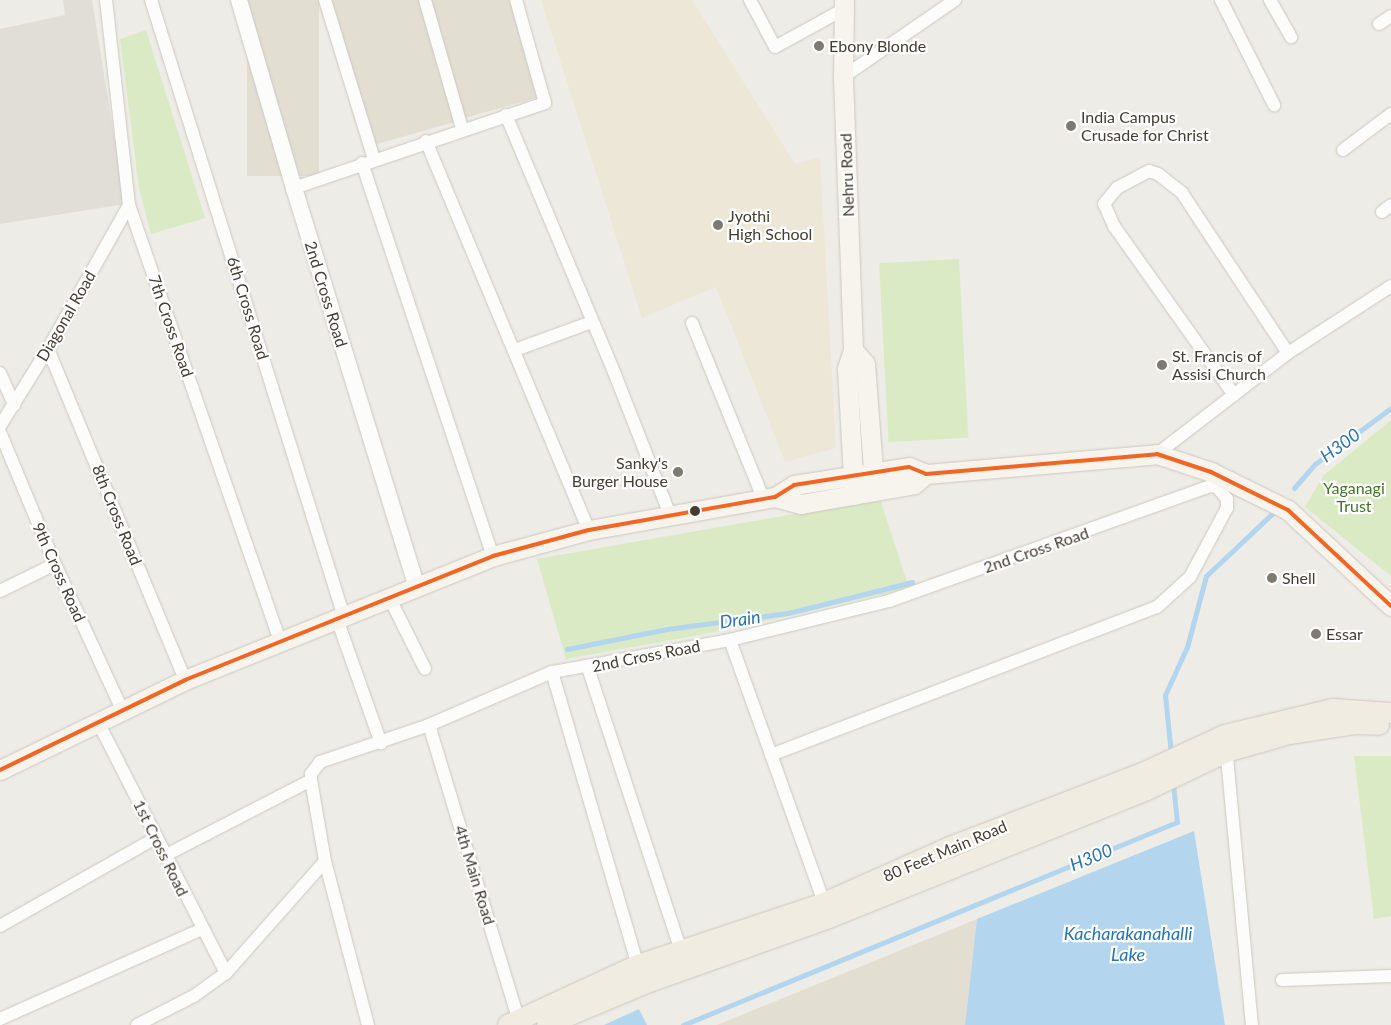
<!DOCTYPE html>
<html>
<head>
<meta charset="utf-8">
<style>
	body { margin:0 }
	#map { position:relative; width:1391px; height:1025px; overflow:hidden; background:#eeece6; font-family:Lato,sans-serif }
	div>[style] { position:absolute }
	.residential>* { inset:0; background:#e3ded2; transform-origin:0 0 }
	.industrial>* { inset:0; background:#e1ddd7 }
	.education>* { inset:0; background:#ece7d7 }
	.green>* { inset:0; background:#daeac4; transform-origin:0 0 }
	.water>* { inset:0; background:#b3d5ee }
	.stream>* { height:5px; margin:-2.5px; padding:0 2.5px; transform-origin:2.5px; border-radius:2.5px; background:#b3d5ee }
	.roads { filter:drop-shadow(0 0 1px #cac8c2) drop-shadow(0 0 1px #cac8c2) }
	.minor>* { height:12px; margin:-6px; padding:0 6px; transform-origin:6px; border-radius:6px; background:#fcfcfb }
	.tertiary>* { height:16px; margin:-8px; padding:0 8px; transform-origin:8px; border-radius:8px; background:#fcfcfb }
	.secondary>* { height:19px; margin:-9.5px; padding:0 9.5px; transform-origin:9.5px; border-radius:9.5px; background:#f6f4ec }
	.primary>* { height:20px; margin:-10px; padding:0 10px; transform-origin:10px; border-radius:10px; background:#f0ece1 }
	.bus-1>* { height:4px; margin:-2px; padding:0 2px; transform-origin:2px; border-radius:2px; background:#f26522 }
	.dots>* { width:14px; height:14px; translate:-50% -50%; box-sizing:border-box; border:2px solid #fff; border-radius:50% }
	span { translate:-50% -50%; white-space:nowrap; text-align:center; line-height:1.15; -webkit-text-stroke:4.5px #fff; paint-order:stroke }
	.poi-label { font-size:16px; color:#433d32 }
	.left { translate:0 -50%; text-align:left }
	.right { translate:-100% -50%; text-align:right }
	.street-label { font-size:16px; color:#433d32 }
	.park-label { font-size:16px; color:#407525 }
	.water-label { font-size:18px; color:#2973b1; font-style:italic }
</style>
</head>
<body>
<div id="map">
	<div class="residential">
		<div style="left:247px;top:0;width:72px;height:176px"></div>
		<div style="clip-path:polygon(332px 0,422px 0,458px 121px,374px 145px)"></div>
		<div style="clip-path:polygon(431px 0,510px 0,539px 97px,465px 118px)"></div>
		<div style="clip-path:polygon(977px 919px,965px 1025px,717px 1025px)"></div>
	</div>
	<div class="industrial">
		<div style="clip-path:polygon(63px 0,92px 0,125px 204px,0 224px,0 29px,65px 15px)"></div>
	</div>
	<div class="education">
		<div style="clip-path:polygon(541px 0,692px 0,795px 164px,820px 157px,836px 448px,785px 462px,716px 287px,642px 318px)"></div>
	</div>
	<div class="green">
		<div style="clip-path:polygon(146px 30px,205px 218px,151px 234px,139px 188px,120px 39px)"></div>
		<div style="left:959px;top:259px;width:179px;height:80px;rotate:87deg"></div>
		<div style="clip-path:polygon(1391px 420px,1391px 576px,1305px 507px,1323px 476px)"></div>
		<div style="clip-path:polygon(880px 499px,909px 588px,727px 630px,566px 659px,537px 559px)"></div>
		<div style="clip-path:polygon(1354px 756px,1391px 756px,1391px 916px,1374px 919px)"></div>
	</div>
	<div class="water">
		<div style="clip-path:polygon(1194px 831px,1225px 1025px,965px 1025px,977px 919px)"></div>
		<div style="clip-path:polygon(639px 1009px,647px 1025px,604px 1025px)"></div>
	</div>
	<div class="stream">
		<div style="left:1294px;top:488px;width:32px;rotate:-49deg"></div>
		<div style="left:1315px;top:464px;width:94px;rotate:-36.4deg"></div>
		<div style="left:567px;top:649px;width:102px;rotate:-11.3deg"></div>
		<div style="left:667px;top:629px;width:122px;rotate:-7.5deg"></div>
		<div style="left:788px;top:613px;width:128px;rotate:-14deg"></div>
		<div style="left:1171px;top:754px;width:59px;rotate:-95.8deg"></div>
		<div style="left:1165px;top:695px;width:53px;rotate:-65.4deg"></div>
		<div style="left:1187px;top:647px;width:73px;rotate:-75deg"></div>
		<div style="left:1206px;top:576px;width:96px;rotate:-43.3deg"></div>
		<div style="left:683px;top:1025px;width:534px;rotate:-22.34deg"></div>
		<div style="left:1177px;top:822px;width:39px;rotate:-96deg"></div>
	</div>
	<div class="roads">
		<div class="minor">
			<div style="left:106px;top:0;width:206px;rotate:83.6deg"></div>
			<div style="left:129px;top:205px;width:461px;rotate:70.9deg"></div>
			<div style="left:151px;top:0;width:646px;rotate:72.63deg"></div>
			<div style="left:325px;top:0;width:166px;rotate:72.9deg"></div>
			<div style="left:425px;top:0;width:133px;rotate:73.9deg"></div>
			<div style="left:750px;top:0;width:53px;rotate:62deg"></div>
			<div style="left:775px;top:47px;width:79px;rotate:-28.8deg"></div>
			<div style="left:1221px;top:0;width:118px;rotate:63.2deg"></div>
			<div style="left:1270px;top:0;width:43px;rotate:60.4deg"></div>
			<div style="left:1379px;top:24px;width:14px;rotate:-34deg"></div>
			<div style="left:843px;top:77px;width:136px;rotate:-34.5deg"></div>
			<div style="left:506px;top:115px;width:279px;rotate:67.2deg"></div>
			<div style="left:614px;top:372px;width:154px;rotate:68.6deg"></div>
			<div style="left:426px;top:141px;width:422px;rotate:67.3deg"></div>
			<div style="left:1343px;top:150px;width:60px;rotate:-36.9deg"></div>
			<div style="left:362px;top:163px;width:414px;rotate:71.6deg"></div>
			<div style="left:294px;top:188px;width:265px;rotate:-18.7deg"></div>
			<div style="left:545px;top:103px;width:107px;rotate:-105.7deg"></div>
			<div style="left:1382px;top:212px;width:11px;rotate:-38deg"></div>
			<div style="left:692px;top:323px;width:191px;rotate:67.9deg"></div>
			<div style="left:48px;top:349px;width:358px;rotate:67.5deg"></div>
			<div style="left:515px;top:350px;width:82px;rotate:-20deg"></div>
			<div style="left:0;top:373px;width:35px;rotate:66deg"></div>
			<div style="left:1234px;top:395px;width:207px;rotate:-125.4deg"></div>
			<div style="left:1114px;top:226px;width:24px;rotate:-114deg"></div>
			<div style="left:1104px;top:204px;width:21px;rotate:-51deg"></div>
			<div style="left:1117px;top:188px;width:36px;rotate:-28deg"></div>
			<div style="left:1149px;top:171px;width:9px;rotate:18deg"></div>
			<div style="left:1158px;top:174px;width:31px;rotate:38deg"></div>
			<div style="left:1182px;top:193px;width:192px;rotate:56.5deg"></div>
			<div style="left:0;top:426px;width:91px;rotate:-58.1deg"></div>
			<div style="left:48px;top:349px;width:165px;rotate:-60.6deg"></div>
			<div style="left:0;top:432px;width:143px;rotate:67.4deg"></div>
			<div style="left:55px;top:564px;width:161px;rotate:65.3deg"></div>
			<div style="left:1157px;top:454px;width:165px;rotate:-37.6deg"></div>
			<div style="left:1288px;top:353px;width:123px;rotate:-33deg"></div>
			<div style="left:0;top:591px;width:61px;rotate:-26.1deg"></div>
			<div style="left:390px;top:599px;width:78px;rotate:63.4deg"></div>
			<div style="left:337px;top:619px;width:132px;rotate:70.5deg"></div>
			<div style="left:730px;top:640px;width:285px;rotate:70.3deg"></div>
			<div style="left:588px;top:668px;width:298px;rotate:71.8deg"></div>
			<div style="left:552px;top:672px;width:313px;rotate:73.7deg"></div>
			<div style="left:98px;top:722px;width:282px;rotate:63deg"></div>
			<div style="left:429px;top:725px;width:313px;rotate:73.1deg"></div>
			<div style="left:1226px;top:746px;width:280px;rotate:84.7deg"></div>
			<div style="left:771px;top:755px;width:413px;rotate:-21deg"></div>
			<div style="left:1157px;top:607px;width:45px;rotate:-42.3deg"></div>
			<div style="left:1190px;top:577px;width:78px;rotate:-61.8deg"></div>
			<div style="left:1227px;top:508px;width:9px;rotate:-90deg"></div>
			<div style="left:1227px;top:499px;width:16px;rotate:-130deg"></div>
			<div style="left:1217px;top:487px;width:8px;rotate:-90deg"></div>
			<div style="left:166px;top:855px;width:163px;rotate:-27.3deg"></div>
			<div style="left:0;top:926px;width:180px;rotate:-29.5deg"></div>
			<div style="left:1282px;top:980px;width:109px;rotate:-2.1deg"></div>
			<div style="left:0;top:1019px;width:221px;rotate:-24deg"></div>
			<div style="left:137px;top:1025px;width:64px;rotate:-27deg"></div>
			<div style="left:194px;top:996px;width:39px;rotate:-36deg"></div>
			<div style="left:226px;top:973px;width:149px;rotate:-48.5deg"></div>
			<div style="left:368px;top:1025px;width:170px;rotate:-104.7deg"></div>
			<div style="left:325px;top:861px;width:82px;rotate:-99.8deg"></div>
			<div style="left:311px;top:780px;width:6px;rotate:-90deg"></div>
			<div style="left:311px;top:774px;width:15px;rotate:-53deg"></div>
			<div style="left:320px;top:762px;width:115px;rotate:-18.7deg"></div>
			<div style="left:429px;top:725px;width:134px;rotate:-23.3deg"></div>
			<div style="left:552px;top:672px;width:181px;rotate:-10.2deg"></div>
			<div style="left:730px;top:640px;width:164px;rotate:-13.8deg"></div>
			<div style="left:889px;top:601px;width:341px;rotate:-19.7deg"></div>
			<div style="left:1210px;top:486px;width:7px;rotate:8deg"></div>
		</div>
		<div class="tertiary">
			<div style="left:239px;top:0;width:196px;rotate:73.7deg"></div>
			<div style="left:294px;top:188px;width:418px;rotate:72.9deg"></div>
		</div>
		<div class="secondary">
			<div style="left:844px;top:0;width:77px;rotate:90.7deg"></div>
			<div style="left:843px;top:77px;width:273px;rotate:87.9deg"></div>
			<div style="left:853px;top:350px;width:20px;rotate:108deg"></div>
			<div style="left:847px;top:369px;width:126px;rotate:86.8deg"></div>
			<div style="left:853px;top:350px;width:18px;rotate:49deg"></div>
			<div style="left:865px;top:364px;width:120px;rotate:85.7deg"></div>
			<div style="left:775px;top:497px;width:27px;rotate:15deg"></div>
			<div style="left:801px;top:504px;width:115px;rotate:-10deg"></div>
			<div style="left:914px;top:484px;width:16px;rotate:-40deg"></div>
			<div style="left:0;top:770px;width:206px;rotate:-25.9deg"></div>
			<div style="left:185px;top:680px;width:332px;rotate:-21.9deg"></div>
			<div style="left:493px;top:556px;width:99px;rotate:-15.2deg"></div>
			<div style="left:589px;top:530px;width:189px;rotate:-10.1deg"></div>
			<div style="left:775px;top:497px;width:22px;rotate:-32deg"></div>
			<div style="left:794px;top:485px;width:116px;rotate:-8.9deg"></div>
			<div style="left:909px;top:467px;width:18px;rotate:22deg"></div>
			<div style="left:926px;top:474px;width:232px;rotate:-4.9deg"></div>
			<div style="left:1157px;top:454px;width:57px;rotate:18.4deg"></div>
			<div style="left:1211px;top:472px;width:86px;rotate:26.3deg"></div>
			<div style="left:1288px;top:510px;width:141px;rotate:43deg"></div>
		</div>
		<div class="primary">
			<div style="left:508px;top:1025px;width:143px;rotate:-24.8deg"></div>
			<div style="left:638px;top:965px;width:196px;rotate:-18.4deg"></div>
			<div style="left:824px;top:903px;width:138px;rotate:-24deg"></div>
			<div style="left:950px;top:847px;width:201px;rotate:-21deg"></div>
			<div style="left:1138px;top:775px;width:96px;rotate:-24.7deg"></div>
			<div style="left:1225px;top:735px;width:111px;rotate:-13.5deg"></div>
			<div style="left:1333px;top:709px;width:58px;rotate:3.9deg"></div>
			<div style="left:547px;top:1025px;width:105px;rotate:-22.9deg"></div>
			<div style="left:644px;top:984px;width:196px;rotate:-19.6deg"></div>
			<div style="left:829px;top:918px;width:343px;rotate:-21.9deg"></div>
			<div style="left:1147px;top:790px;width:89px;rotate:-25.4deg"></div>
			<div style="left:1227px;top:752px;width:65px;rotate:-16.2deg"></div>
			<div style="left:1289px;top:734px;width:68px;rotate:-8.5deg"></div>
			<div style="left:1356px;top:724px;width:23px;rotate:2deg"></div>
		</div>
	</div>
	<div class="bus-1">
		<div style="left:0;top:770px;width:206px;rotate:-25.9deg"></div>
		<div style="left:185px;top:680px;width:332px;rotate:-21.9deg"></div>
		<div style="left:493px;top:556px;width:99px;rotate:-15.2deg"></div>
		<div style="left:589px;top:530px;width:189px;rotate:-10.1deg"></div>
		<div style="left:775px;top:497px;width:22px;rotate:-32deg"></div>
		<div style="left:794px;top:485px;width:116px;rotate:-8.9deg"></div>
		<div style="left:909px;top:467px;width:18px;rotate:22deg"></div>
		<div style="left:926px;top:474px;width:232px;rotate:-4.9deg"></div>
		<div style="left:1157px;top:454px;width:57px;rotate:18.4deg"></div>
		<div style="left:1211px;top:472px;width:86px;rotate:26.3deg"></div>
		<div style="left:1288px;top:510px;width:141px;rotate:43deg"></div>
	</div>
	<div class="dots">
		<div style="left:819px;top:46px;background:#7f7a71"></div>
		<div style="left:1071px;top:126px;background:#7f7a71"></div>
		<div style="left:718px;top:225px;background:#7f7a71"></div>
		<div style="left:1162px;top:365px;background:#7f7a71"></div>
		<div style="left:678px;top:472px;background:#7f7a71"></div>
		<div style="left:695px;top:511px;background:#433d32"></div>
		<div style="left:1272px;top:578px;background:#7f7a71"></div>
		<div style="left:1316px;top:634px;background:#7f7a71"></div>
	</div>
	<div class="poi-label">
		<span class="left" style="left:829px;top:46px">Ebony Blonde</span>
		<span class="left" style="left:1081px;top:126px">India Campus<br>Crusade for Christ</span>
		<span class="left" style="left:728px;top:225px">Jyothi<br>High School</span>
		<span class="left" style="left:1172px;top:365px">St. Francis of<br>Assisi Church</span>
		<span class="right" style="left:668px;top:472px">Sanky's<br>Burger House</span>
		<span class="left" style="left:1282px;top:578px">Shell</span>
		<span class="left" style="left:1326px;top:634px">Essar</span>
	</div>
	<div class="street-label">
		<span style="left:847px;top:175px;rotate:-92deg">Nehru Road</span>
		<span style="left:326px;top:294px;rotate:73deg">2nd Cross Road</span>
		<span style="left:248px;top:308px;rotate:73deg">6th Cross Road</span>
		<span style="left:66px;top:316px;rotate:-60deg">Diagonal Road</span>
		<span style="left:171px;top:326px;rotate:71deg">7th Cross Road</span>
		<span style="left:117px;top:515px;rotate:68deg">8th Cross Road</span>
		<span style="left:1036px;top:550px;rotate:-19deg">2nd Cross Road</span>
		<span style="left:59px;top:572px;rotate:66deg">9th Cross Road</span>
		<span style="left:646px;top:656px;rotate:-11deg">2nd Cross Road</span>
		<span style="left:161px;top:848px;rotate:64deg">1st Cross Road</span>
		<span style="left:945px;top:851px;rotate:-23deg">80 Feet Main Road</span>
		<span style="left:475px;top:875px;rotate:73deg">4th Main Road</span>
	</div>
	<div class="park-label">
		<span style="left:1354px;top:497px">Yaganagi<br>Trust</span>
	</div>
	<div class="water-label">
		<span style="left:1340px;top:445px;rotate:-36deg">H300</span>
		<span style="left:740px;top:619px;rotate:-8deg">Drain</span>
		<span style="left:1091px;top:857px;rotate:-22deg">H300</span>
		<span style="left:1128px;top:944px">Kacharakanahalli<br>Lake</span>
	</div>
</div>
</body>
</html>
